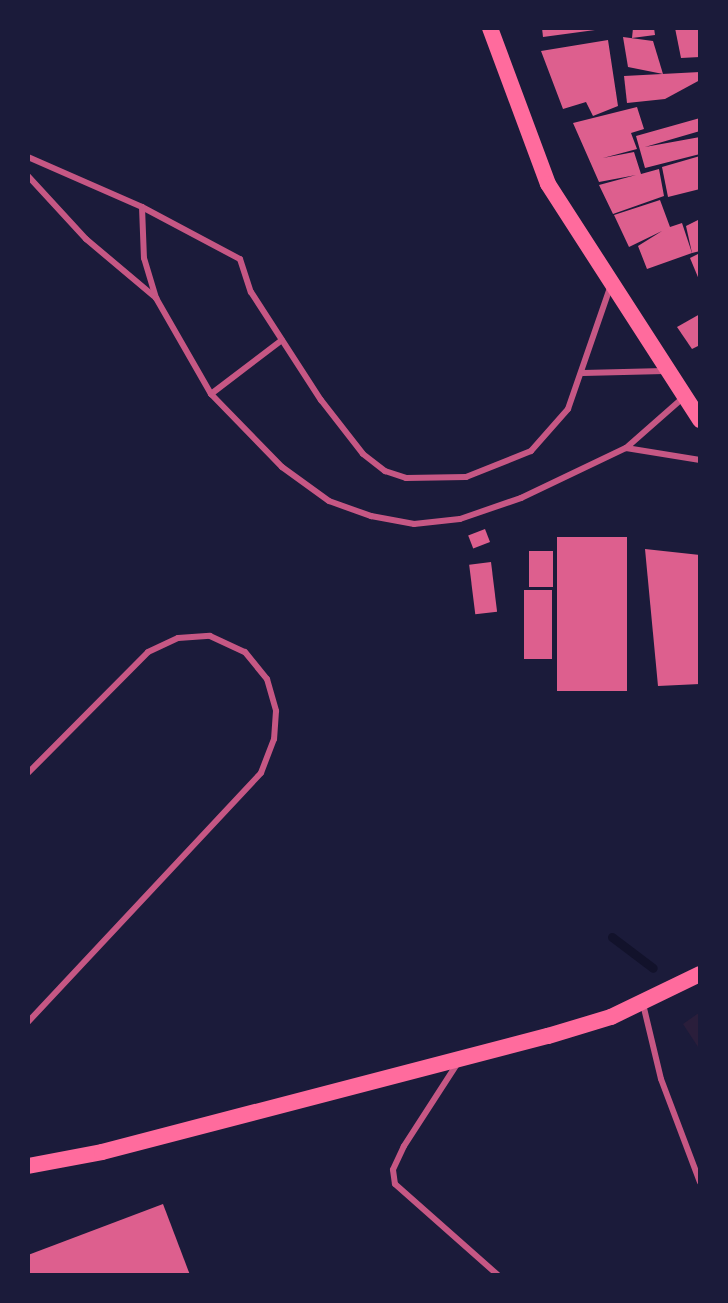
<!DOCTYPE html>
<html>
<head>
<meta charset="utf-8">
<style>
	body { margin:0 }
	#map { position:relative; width:728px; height:1303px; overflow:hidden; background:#1b1b3a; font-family:"IBM Plex Sans",sans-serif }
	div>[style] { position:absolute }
	.green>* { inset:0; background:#2a1e3b }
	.stream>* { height:9px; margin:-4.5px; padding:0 4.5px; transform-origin:4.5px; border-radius:4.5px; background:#12122b }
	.building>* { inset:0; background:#dd5f8e; transform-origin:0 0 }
	.service>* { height:6px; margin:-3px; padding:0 3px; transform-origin:3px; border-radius:3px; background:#c65784 }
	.secondary>* { height:16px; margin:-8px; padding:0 8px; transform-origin:8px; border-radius:8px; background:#ff6b9d }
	span { translate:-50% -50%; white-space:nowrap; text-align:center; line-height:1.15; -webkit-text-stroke:6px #1b1b3a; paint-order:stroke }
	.frame { position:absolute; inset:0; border:30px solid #1b1b3a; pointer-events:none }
</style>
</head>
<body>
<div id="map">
	<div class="green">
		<div style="clip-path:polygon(700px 1012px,700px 1050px,683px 1024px)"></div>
	</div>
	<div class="stream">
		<div style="left:612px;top:937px;width:51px;rotate:37.1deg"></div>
	</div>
	<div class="building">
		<div style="clip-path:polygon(542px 28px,595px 28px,595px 30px,543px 37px)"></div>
		<div style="clip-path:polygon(633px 28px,654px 28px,655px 35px,632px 38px)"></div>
		<div style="clip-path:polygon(675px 28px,700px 28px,700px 57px,681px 58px)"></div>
		<div style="clip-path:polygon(623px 37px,653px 41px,663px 74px,628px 67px)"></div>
		<div style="clip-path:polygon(608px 40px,618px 106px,593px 116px,586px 102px,563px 109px,541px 51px)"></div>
		<div style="clip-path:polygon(700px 72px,700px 80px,665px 99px,627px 103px,624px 76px)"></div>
		<div style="clip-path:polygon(637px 107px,644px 129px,631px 133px,637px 149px,603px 158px,634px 152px,641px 174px,659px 169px,664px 196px,613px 214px,599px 185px,636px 175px,599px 182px,573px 123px)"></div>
		<div style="clip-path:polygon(700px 118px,700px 131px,645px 147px,700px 137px,700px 154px,645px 168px,636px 136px)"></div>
		<div style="clip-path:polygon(700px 156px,700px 189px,668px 197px,662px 167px)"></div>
		<div style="clip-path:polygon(660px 200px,670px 227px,682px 223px,692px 253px,647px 269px,638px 246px,662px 231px,629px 247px,614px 215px)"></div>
		<div style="clip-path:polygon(700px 219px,700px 251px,692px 253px,686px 226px)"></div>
		<div style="clip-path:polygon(700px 253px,700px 282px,690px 258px)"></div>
		<div style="clip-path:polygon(700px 314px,700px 345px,692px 349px,677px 327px)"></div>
		<div style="left:485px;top:529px;width:14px;height:18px;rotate:69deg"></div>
		<div style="left:627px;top:537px;width:154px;height:70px;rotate:90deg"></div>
		<div style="clip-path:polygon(645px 549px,700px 555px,700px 684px,658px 686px)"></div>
		<div style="left:529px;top:551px;width:24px;height:36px"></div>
		<div style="left:491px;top:562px;width:50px;height:22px;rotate:83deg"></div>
		<div style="left:524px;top:590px;width:28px;height:69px"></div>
		<div style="clip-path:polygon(163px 1204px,190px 1275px,28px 1275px,28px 1255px)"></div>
	</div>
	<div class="service">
		<div style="left:28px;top:157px;width:124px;rotate:23.7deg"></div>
		<div style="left:142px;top:207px;width:111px;rotate:28deg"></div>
		<div style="left:240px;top:259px;width:35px;rotate:72deg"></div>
		<div style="left:251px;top:292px;width:129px;rotate:57.1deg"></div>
		<div style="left:321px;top:400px;width:68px;rotate:52.1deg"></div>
		<div style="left:363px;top:454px;width:28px;rotate:38deg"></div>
		<div style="left:385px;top:471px;width:22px;rotate:18deg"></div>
		<div style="left:406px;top:478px;width:60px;rotate:-1deg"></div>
		<div style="left:466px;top:477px;width:70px;rotate:-21.8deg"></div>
		<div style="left:531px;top:451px;width:56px;rotate:-48.6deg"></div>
		<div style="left:568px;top:409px;width:128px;rotate:-70.9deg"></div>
		<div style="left:28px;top:176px;width:86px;rotate:47.4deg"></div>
		<div style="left:86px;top:239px;width:92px;rotate:40.1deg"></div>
		<div style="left:142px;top:207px;width:51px;rotate:87.8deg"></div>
		<div style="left:144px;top:258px;width:42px;rotate:73.3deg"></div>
		<div style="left:156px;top:298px;width:111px;rotate:60.2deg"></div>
		<div style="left:211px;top:394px;width:102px;rotate:45.8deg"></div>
		<div style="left:282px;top:467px;width:58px;rotate:35.9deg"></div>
		<div style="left:329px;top:501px;width:45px;rotate:19.7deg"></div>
		<div style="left:371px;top:516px;width:44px;rotate:10.5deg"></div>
		<div style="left:414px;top:524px;width:46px;rotate:-6.2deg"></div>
		<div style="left:460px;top:519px;width:65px;rotate:-19deg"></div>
		<div style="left:521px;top:498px;width:116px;rotate:-25.5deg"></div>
		<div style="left:626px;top:448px;width:76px;rotate:-41.3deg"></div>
		<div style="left:583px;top:373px;width:81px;rotate:-1.4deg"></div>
		<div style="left:211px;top:394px;width:89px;rotate:-37.3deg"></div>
		<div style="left:626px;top:448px;width:75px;rotate:9.2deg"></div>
		<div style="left:28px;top:773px;width:170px;rotate:-45.2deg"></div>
		<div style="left:148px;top:652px;width:33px;rotate:-25deg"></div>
		<div style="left:178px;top:638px;width:32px;rotate:-4deg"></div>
		<div style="left:210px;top:636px;width:38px;rotate:25deg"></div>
		<div style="left:245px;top:652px;width:35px;rotate:51deg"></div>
		<div style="left:267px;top:679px;width:33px;rotate:74deg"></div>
		<div style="left:276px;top:711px;width:28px;rotate:94deg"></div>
		<div style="left:274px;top:739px;width:36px;rotate:111deg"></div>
		<div style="left:261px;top:773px;width:341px;rotate:133.1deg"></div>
		<div style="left:643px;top:1004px;width:77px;rotate:76.5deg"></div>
		<div style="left:661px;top:1079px;width:110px;rotate:69.3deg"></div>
		<div style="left:457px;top:1064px;width:98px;rotate:122.9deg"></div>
		<div style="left:404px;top:1146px;width:26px;rotate:115deg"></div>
		<div style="left:393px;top:1170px;width:14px;rotate:82deg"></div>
		<div style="left:395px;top:1184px;width:137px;rotate:41.5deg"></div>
	</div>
	<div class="secondary">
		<div style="left:490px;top:28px;width:166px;rotate:69.6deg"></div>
		<div style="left:548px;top:184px;width:281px;rotate:57.2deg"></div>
		<div style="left:28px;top:1166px;width:75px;rotate:-10.7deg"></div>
		<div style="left:102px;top:1152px;width:461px;rotate:-14.6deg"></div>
		<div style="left:548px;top:1036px;width:66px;rotate:-16.8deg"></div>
		<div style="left:611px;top:1017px;width:99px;rotate:-25.8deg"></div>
	</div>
	<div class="frame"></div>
</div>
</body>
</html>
